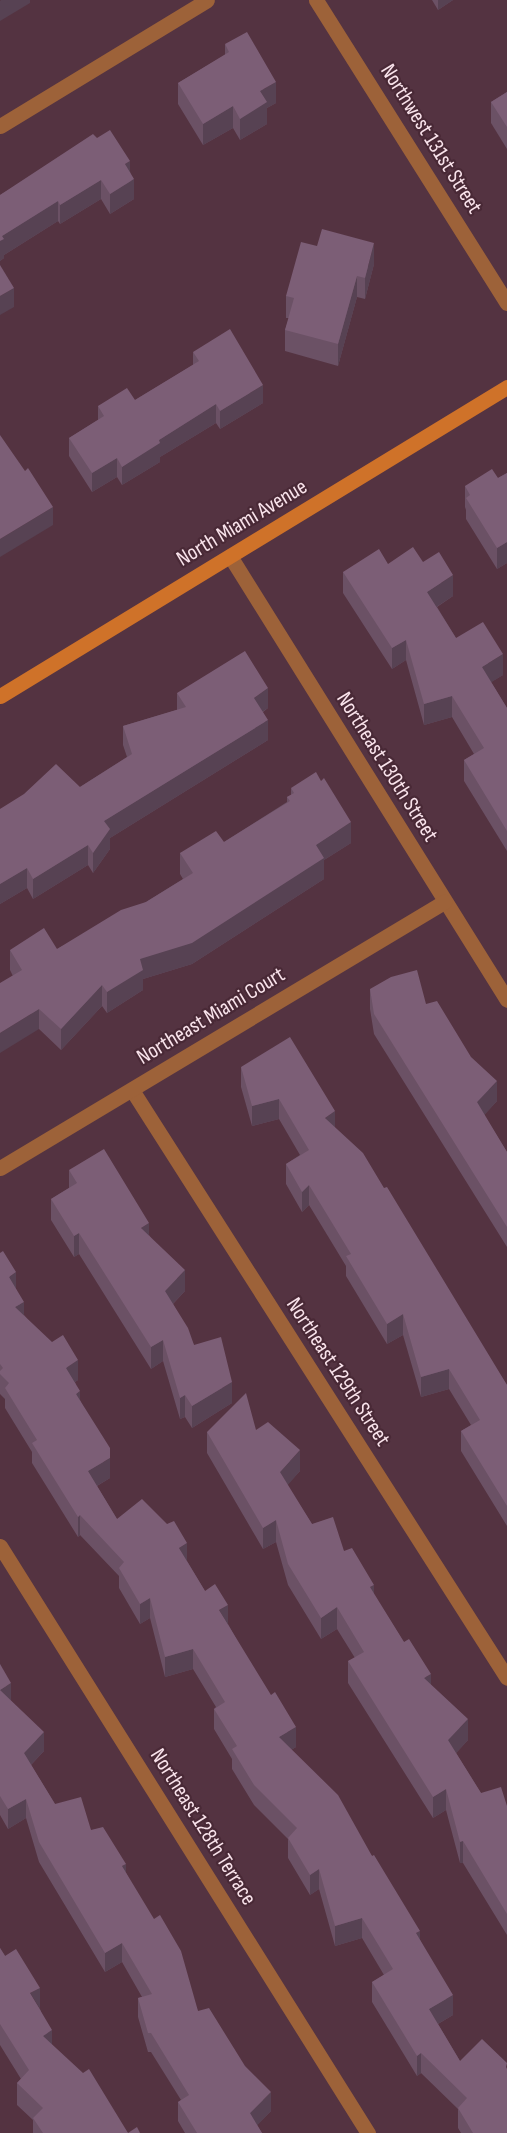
<!DOCTYPE html>
<html>
<head>
<meta charset="utf-8">
<style>
	body { margin:0 }
	#map { position:relative; width:507px; height:2133px; overflow:hidden; background:#543341; font-family:"Sofia Sans Condensed",sans-serif }
	div>[style] { position:absolute }
	.street>* { height:15px; margin:-7.5px; padding:0 7.5px; transform-origin:7.5px; border-radius:7.5px; background:#9d6239 }
	.secondary>* { height:15px; margin:-7.5px; padding:0 7.5px; transform-origin:7.5px; border-radius:7.5px; background:#cf7229 }
	.wall>* { inset:0; background:#6b5165 }
	.shaded-wall>* { inset:0; background:#574253; transform-origin:0 0 }
	.building>* { inset:0; background:#7c5e76 }
	span { translate:-50% -50%; white-space:nowrap; text-align:center; line-height:1.15; -webkit-text-stroke:4.5px #492936; paint-order:stroke }
	.street-label { font-size:22px; color:#f9e3eb }
</style>
</head>
<body>
<div id="map">
	<div class="street">
		<div style="left:316px;top:0;width:358px;rotate:57.8deg"></div>
		<div style="left:0;top:126px;width:242px;rotate:-31.3deg"></div>
		<div style="left:230px;top:556px;width:523px;rotate:58.04deg"></div>
		<div style="left:132px;top:1090px;width:697px;rotate:57.47deg"></div>
		<div style="left:0;top:1168px;width:518px;rotate:-30.93deg"></div>
		<div style="left:0;top:1546px;width:693px;rotate:57.92deg"></div>
	</div>
	<div class="secondary">
		<div style="left:0;top:696px;width:594px;rotate:-31.36deg"></div>
	</div>
	<div class="wall">
		<div style="clip-path:polygon(432px 0,453px 0,438px 10px)"></div>
		<div style="clip-path:polygon(225px 44px,276px 103px,267px 108px,267px 124px,240px 140px,233px 128px,203px 145px,178px 104px,178px 83px,225px 55px)"></div>
		<div style="clip-path:polygon(507px 92px,507px 149px,491px 123px,491px 102px)"></div>
		<div style="clip-path:polygon(97px 138px,130px 171px,134px 199px,110px 214px,101px 199px,60px 224px,58px 221px,4px 255px,4px 258px,0 261px,0 195px)"></div>
		<div style="clip-path:polygon(374px 264px,365px 299px,357px 297px,338px 366px,285px 351px,285px 330px,289px 318px,286px 318px,286px 296px)"></div>
		<div style="clip-path:polygon(193px 352px,263px 403px,220px 429px,216px 423px,160px 457px,160px 462px,122px 485px,117px 477px,92px 492px,69px 456px,69px 438px,98px 420px,98px 406px,135px 400px,193px 365px)"></div>
		<div style="clip-path:polygon(507px 473px,507px 563px,497px 569px,466px 519px,466px 510px,465px 507px,465px 486px,498px 478px)"></div>
		<div style="clip-path:polygon(423px 562px,453px 596px,437px 607px,456px 638px,503px 675px,491px 682px,507px 708px,507px 851px,464px 781px,464px 760px,474px 754px,452px 717px,424px 725px,406px 660px,392px 669px,343px 593px,343px 572px,388px 564px)"></div>
		<div style="clip-path:polygon(177px 693px,268px 708px,263px 712px,268px 740px,110px 838px,110px 849px,93px 873px,88px 865px,33px 899px,27px 888px,0 904px,0 809px,80px 787px,127px 757px,123px 745px,123px 726px,177px 710px)"></div>
		<div style="clip-path:polygon(291px 788px,351px 843px,324px 860px,324px 879px,192px 964px,143px 979px,143px 990px,107px 1013px,102px 1006px,61px 1050px,39px 1029px,10px 970px,10px 950px,57px 949px,146px 902px,183px 879px,180px 874px,180px 853px,224px 842px,287px 802px,287px 797px,291px 795px)"></div>
		<div style="clip-path:polygon(370px 989px,426px 1004px,497px 1101px,484px 1115px,507px 1152px,507px 1247px,374px 1034px,370px 1009px)"></div>
		<div style="clip-path:polygon(241px 1067px,335px 1128px,507px 1385px,507px 1526px,461px 1451px,461px 1431px,471px 1425px,449px 1389px,421px 1397px,403px 1335px,387px 1344px,346px 1276px,346px 1266px,309px 1205px,302px 1212px,286px 1184px,286px 1164px,300px 1155px,279px 1119px,252px 1126px,241px 1087px)"></div>
		<div style="clip-path:polygon(69px 1170px,149px 1235px,185px 1291px,173px 1304px,194px 1345px,232px 1403px,192px 1428px,185px 1417px,180px 1419px,163px 1361px,151px 1369px,79px 1254px,74px 1257px,51px 1220px,51px 1199px,69px 1188px)"></div>
		<div style="clip-path:polygon(0 1253px,16px 1289px,24px 1315px,78px 1380px,75px 1382px,80px 1400px,110px 1478px,97px 1486px,117px 1519px,187px 1561px,205px 1591px,228px 1624px,296px 1747px,291px 1750px,372px 1856px,420px 1940px,453px 2015px,438px 2024px,460px 2061px,507px 2133px,461px 2133px,458px 2128px,458px 2109px,421px 2073px,417px 2076px,372px 2002px,372px 1982px,384px 1975px,362px 1938px,335px 1946px,319px 1889px,310px 1895px,288px 1858px,288px 1839px,254px 1805px,232px 1769px,232px 1759px,214px 1729px,214px 1709px,216px 1707px,193px 1669px,165px 1677px,150px 1618px,140px 1624px,119px 1588px,119px 1576px,80px 1535px,78px 1537px,32px 1463px,32px 1452px,5px 1408px,5px 1399px,0 1394px)"></div>
		<div style="clip-path:polygon(256px 1430px,300px 1471px,287px 1485px,312px 1524px,344px 1551px,374px 1595px,431px 1685px,468px 1740px,456px 1753px,481px 1793px,507px 1806px,507px 1935px,463px 1863px,460px 1863px,446px 1810px,433px 1818px,348px 1683px,348px 1661px,355px 1658px,337px 1629px,321px 1639px,288px 1585px,276px 1542px,263px 1549px,207px 1453px,207px 1432px)"></div>
		<div style="clip-path:polygon(0 1664px,11px 1701px,44px 1751px,31px 1765px,55px 1804px,91px 1830px,126px 1873px,198px 2011px,271px 2111px,257px 2125px,262px 2133px,185px 2133px,178px 2121px,178px 2102px,181px 2100px,151px 2052px,148px 2052px,138px 2017px,138px 1998px,142px 1997px,122px 1962px,105px 1972px,39px 1862px,26px 1818px,8px 1829px,0 1815px)"></div>
		<div style="clip-path:polygon(0 1948px,40px 2009px,52px 2045px,128px 2133px,33px 2133px,33px 2120px,17px 2105px,17px 2083px,21px 2079px,0 2045px)"></div>
	</div>
	<div class="shaded-wall">
		<div style="clip-path:polygon(1px 0,30px 0,30px 3px,0 21px,0 1px)"></div>
		<div style="clip-path:polygon(438px 0,453px 0,438px 10px)"></div>
		<div style="clip-path:polygon(276px 82px,276px 103px,267px 108px,267px 124px,240px 140px,240px 119px,260px 91px)"></div>
		<div style="clip-path:polygon(233px 106px,233px 128px,203px 145px,203px 124px)"></div>
		<div style="clip-path:polygon(130px 161px,130px 180px,125px 164px)"></div>
		<div style="clip-path:polygon(134px 179px,134px 199px,110px 214px,110px 194px)"></div>
		<div style="clip-path:polygon(101px 180px,101px 199px,60px 224px,60px 205px)"></div>
		<div style="clip-path:polygon(58px 201px,58px 221px,4px 255px,4px 258px,0 261px,0 241px,2px 236px)"></div>
		<div style="clip-path:polygon(374px 243px,374px 264px,365px 299px,365px 278px)"></div>
		<div style="clip-path:polygon(357px 276px,357px 297px,338px 366px,338px 344px)"></div>
		<div style="clip-path:polygon(14px 288px,14px 307px,0 315px,0 296px)"></div>
		<div style="clip-path:polygon(263px 385px,263px 403px,220px 429px,220px 411px)"></div>
		<div style="clip-path:polygon(216px 404px,216px 423px,160px 457px,160px 462px,122px 485px,122px 467px,159px 440px)"></div>
		<div style="clip-path:polygon(117px 458px,117px 477px,92px 492px,92px 473px)"></div>
		<div style="clip-path:polygon(53px 507px,53px 525px,0 557px,0 539px)"></div>
		<div style="clip-path:polygon(507px 542px,507px 563px,497px 569px,497px 548px)"></div>
		<div style="clip-path:polygon(453px 575px,453px 596px,427px 613px,427px 592px)"></div>
		<div style="clip-path:polygon(406px 640px,406px 660px,392px 669px,392px 648px)"></div>
		<div style="clip-path:polygon(503px 654px,503px 675px,482px 688px,482px 667px)"></div>
		<div style="clip-path:polygon(268px 688px,268px 708px,254px 717px,254px 698px)"></div>
		<div style="clip-path:polygon(452px 696px,452px 717px,424px 725px,424px 704px)"></div>
		<div style="clip-path:polygon(268px 720px,268px 740px,110px 838px,110px 849px,93px 873px,93px 853px,104px 821px)"></div>
		<div style="clip-path:polygon(351px 822px,351px 843px,324px 860px,324px 879px,192px 964px,143px 979px,143px 990px,107px 1013px,107px 992px,140px 959px)"></div>
		<div style="clip-path:polygon(88px 845px,88px 865px,33px 899px,33px 879px)"></div>
		<div style="clip-path:polygon(27px 868px,27px 888px,0 904px,0 884px)"></div>
		<div style="clip-path:polygon(102px 985px,102px 1006px,61px 1050px,61px 1029px)"></div>
		<div style="clip-path:polygon(39px 1009px,39px 1029px,0 1053px,0 1033px)"></div>
		<div style="clip-path:polygon(497px 1081px,497px 1101px,477px 1123px,477px 1102px)"></div>
		<div style="clip-path:polygon(279px 1099px,279px 1119px,252px 1126px,252px 1106px)"></div>
		<div style="clip-path:polygon(335px 1111px,335px 1131px,325px 1118px)"></div>
		<div style="clip-path:polygon(309px 1185px,309px 1205px,302px 1212px,302px 1192px)"></div>
		<div style="clip-path:polygon(149px 1223px,149px 1245px,141px 1228px)"></div>
		<div style="clip-path:polygon(79px 1233px,79px 1254px,74px 1257px,74px 1236px)"></div>
		<div style="clip-path:polygon(185px 1270px,185px 1291px,165px 1312px,165px 1291px)"></div>
		<div style="clip-path:polygon(16px 1272px,16px 1292px,9px 1277px)"></div>
		<div style="clip-path:polygon(24px 1302px,24px 1322px,15px 1307px)"></div>
		<div style="clip-path:polygon(403px 1314px,403px 1335px,387px 1344px,387px 1324px)"></div>
		<div style="clip-path:polygon(163px 1340px,163px 1361px,151px 1369px,151px 1347px)"></div>
		<div style="clip-path:polygon(78px 1360px,78px 1380px,66px 1388px,66px 1368px)"></div>
		<div style="clip-path:polygon(449px 1369px,449px 1389px,421px 1397px,421px 1377px)"></div>
		<div style="clip-path:polygon(232px 1382px,232px 1403px,192px 1428px,192px 1406px)"></div>
		<div style="clip-path:polygon(80px 1391px,80px 1411px,76px 1394px)"></div>
		<div style="clip-path:polygon(185px 1395px,185px 1417px,180px 1419px,180px 1398px)"></div>
		<div style="clip-path:polygon(300px 1450px,300px 1471px,280px 1494px,280px 1472px)"></div>
		<div style="clip-path:polygon(110px 1458px,110px 1478px,88px 1491px,88px 1471px)"></div>
		<div style="clip-path:polygon(80px 1515px,80px 1535px,78px 1537px,78px 1517px)"></div>
		<div style="clip-path:polygon(276px 1520px,276px 1542px,263px 1549px,263px 1528px)"></div>
		<div style="clip-path:polygon(187px 1543px,187px 1563px,179px 1548px)"></div>
		<div style="clip-path:polygon(374px 1585px,374px 1606px,370px 1587px)"></div>
		<div style="clip-path:polygon(150px 1598px,150px 1618px,140px 1624px,140px 1604px)"></div>
		<div style="clip-path:polygon(228px 1605px,228px 1625px,219px 1610px)"></div>
		<div style="clip-path:polygon(337px 1607px,337px 1629px,321px 1639px,321px 1618px)"></div>
		<div style="clip-path:polygon(193px 1649px,193px 1669px,165px 1677px,165px 1657px)"></div>
		<div style="clip-path:polygon(431px 1674px,431px 1695px,424px 1678px)"></div>
		<div style="clip-path:polygon(11px 1683px,11px 1702px,0 1709px,0 1690px)"></div>
		<div style="clip-path:polygon(468px 1719px,468px 1740px,448px 1762px,448px 1740px)"></div>
		<div style="clip-path:polygon(296px 1727px,296px 1747px,279px 1757px,279px 1737px)"></div>
		<div style="clip-path:polygon(44px 1732px,44px 1751px,24px 1772px,24px 1753px)"></div>
		<div style="clip-path:polygon(446px 1789px,446px 1810px,433px 1818px,433px 1797px)"></div>
		<div style="clip-path:polygon(26px 1799px,26px 1818px,8px 1829px,8px 1809px)"></div>
		<div style="left:463px;top:1841px;width:22px;height:3px;rotate:90deg"></div>
		<div style="clip-path:polygon(126px 1864px,126px 1883px,122px 1866px)"></div>
		<div style="clip-path:polygon(319px 1869px,319px 1889px,310px 1895px,310px 1875px)"></div>
		<div style="clip-path:polygon(362px 1918px,362px 1938px,335px 1946px,335px 1926px)"></div>
		<div style="clip-path:polygon(420px 1931px,420px 1951px,416px 1933px)"></div>
		<div style="clip-path:polygon(122px 1943px,122px 1962px,105px 1972px,105px 1953px)"></div>
		<div style="clip-path:polygon(40px 1988px,40px 2009px,30px 1993px)"></div>
		<div style="clip-path:polygon(453px 1995px,453px 2015px,429px 2029px,429px 2009px)"></div>
		<div style="clip-path:polygon(52px 2030px,52px 2052px,43px 2036px)"></div>
		<div style="clip-path:polygon(421px 2053px,421px 2073px,417px 2076px,417px 2056px)"></div>
		<div style="clip-path:polygon(271px 2092px,271px 2111px,250px 2133px,250px 2113px)"></div>
	</div>
	<div class="building">
		<div style="clip-path:polygon(247px 32px,276px 82px,260px 91px,267px 102px,240px 119px,233px 106px,203px 124px,178px 83px,229px 52px,225px 44px)"></div>
		<div style="clip-path:polygon(507px 92px,507px 127px,491px 102px)"></div>
		<div style="clip-path:polygon(110px 130px,130px 161px,125px 164px,134px 179px,110px 194px,101px 180px,60px 205px,58px 201px,2px 236px,4px 239px,0 241px,0 195px,93px 134px,97px 138px)"></div>
		<div style="clip-path:polygon(322px 229px,374px 243px,365px 278px,357px 276px,338px 344px,285px 330px,294px 298px,286px 296px,301px 242px,317px 246px)"></div>
		<div style="clip-path:polygon(0 265px,14px 288px,0 296px)"></div>
		<div style="clip-path:polygon(230px 329px,263px 385px,220px 411px,216px 404px,159px 440px,160px 443px,122px 467px,117px 458px,92px 473px,69px 438px,104px 416px,98px 406px,127px 388px,135px 400px,199px 361px,193px 352px)"></div>
		<div style="clip-path:polygon(0 435px,25px 471px,28px 468px,53px 507px,0 539px)"></div>
		<div style="clip-path:polygon(492px 469px,498px 478px,507px 473px,507px 542px,497px 548px,466px 498px,470px 495px,465px 486px)"></div>
		<div style="clip-path:polygon(413px 547px,423px 562px,439px 552px,453px 575px,427px 592px,456px 638px,483px 622px,503px 654px,482px 667px,507px 708px,507px 831px,464px 760px,484px 748px,452px 696px,424px 704px,406px 640px,392px 648px,343px 572px,379px 549px,388px 564px)"></div>
		<div style="clip-path:polygon(245px 651px,268px 688px,254px 698px,268px 720px,104px 821px,110px 829px,93px 853px,88px 845px,33px 879px,27px 868px,0 884px,0 809px,24px 794px,56px 764px,80px 787px,132px 754px,123px 726px,186px 707px,177px 693px)"></div>
		<div style="clip-path:polygon(316px 772px,321px 781px,324px 778px,351px 822px,316px 845px,324px 858px,192px 943px,140px 959px,143px 970px,107px 992px,102px 985px,61px 1029px,39px 1009px,0 1033px,0 983px,22px 970px,10px 950px,44px 928px,57px 949px,121px 910px,146px 902px,193px 873px,180px 853px,216px 831px,224px 842px,290px 801px,287px 797px,294px 793px,291px 788px)"></div>
		<div style="clip-path:polygon(417px 970px,426px 1004px,437px 1001px,471px 1057px,497px 1081px,477px 1102px,507px 1152px,507px 1227px,374px 1014px,370px 989px,391px 977px)"></div>
		<div style="clip-path:polygon(290px 1037px,335px 1111px,325px 1118px,363px 1153px,384px 1188px,387px 1187px,507px 1385px,507px 1506px,461px 1431px,480px 1420px,449px 1369px,421px 1377px,403px 1314px,387px 1324px,346px 1256px,351px 1254px,309px 1185px,302px 1192px,286px 1164px,309px 1150px,279px 1099px,252px 1106px,241px 1067px)"></div>
		<div style="clip-path:polygon(104px 1149px,149px 1223px,141px 1228px,185px 1270px,165px 1291px,188px 1328px,194px 1345px,221px 1337px,232px 1382px,192px 1406px,185px 1395px,180px 1398px,163px 1340px,151px 1347px,79px 1233px,74px 1236px,51px 1199px,77px 1183px,69px 1170px)"></div>
		<div style="clip-path:polygon(3px 1251px,16px 1272px,9px 1277px,24px 1302px,15px 1307px,52px 1342px,63px 1335px,78px 1360px,66px 1368px,80px 1391px,76px 1394px,110px 1448px,110px 1458px,88px 1471px,117px 1519px,142px 1499px,167px 1524px,174px 1521px,187px 1543px,179px 1548px,205px 1591px,215px 1584px,228px 1605px,219px 1610px,271px 1695px,275px 1692px,296px 1727px,279px 1737px,338px 1795px,372px 1856px,374px 1855px,420px 1931px,416px 1933px,453px 1995px,429px 2009px,460px 2061px,482px 2039px,507px 2063px,506px 2067px,507px 2069px,507px 2133px,473px 2133px,458px 2108px,467px 2098px,421px 2053px,417px 2056px,372px 1982px,393px 1969px,362px 1918px,335px 1926px,319px 1869px,310px 1875px,288px 1838px,297px 1828px,254px 1785px,232px 1749px,237px 1746px,214px 1709px,225px 1702px,193px 1649px,165px 1657px,150px 1598px,140px 1604px,119px 1568px,124px 1562px,80px 1515px,78px 1517px,32px 1443px,37px 1440px,5px 1388px,9px 1383px,0 1374px,0 1371px,3px 1368px,0 1364px,0 1253px)"></div>
		<div style="clip-path:polygon(246px 1393px,256px 1430px,268px 1422px,300px 1450px,280px 1472px,312px 1524px,333px 1517px,344px 1551px,352px 1548px,374px 1585px,370px 1587px,404px 1642px,409px 1639px,431px 1674px,424px 1678px,468px 1719px,448px 1740px,481px 1793px,501px 1787px,507px 1806px,507px 1914px,463px 1841px,460px 1842px,446px 1789px,433px 1797px,348px 1661px,364px 1652px,337px 1607px,321px 1618px,288px 1564px,276px 1520px,263px 1528px,207px 1432px)"></div>
		<div style="clip-path:polygon(0 1664px,11px 1683px,0 1690px)"></div>
		<div style="clip-path:polygon(0 1690px,44px 1732px,24px 1753px,55px 1804px,81px 1797px,91px 1830px,103px 1827px,126px 1864px,122px 1866px,154px 1919px,160px 1915px,181px 1951px,198px 2011px,209px 2008px,245px 2066px,271px 2092px,250px 2113px,262px 2133px,197px 2133px,178px 2102px,189px 2095px,151px 2033px,148px 2033px,138px 1998px,152px 1994px,122px 1943px,105px 1953px,39px 1842px,26px 1799px,8px 1809px,0 1796px)"></div>
		<div style="clip-path:polygon(0 1948px,5px 1956px,16px 1949px,40px 1988px,30px 1993px,52px 2030px,43px 2036px,83px 2073px,89px 2069px,128px 2133px,43px 2133px,33px 2118px,43px 2108px,17px 2083px,29px 2070px,0 2024px)"></div>
		<div style="clip-path:polygon(137px 2127px,140px 2133px,128px 2133px)"></div>
	</div>
	<div class="street-label">
		<span style="left:431px;top:139px;rotate:58deg">Northwest 131st Street</span>
		<span style="left:242px;top:523px;rotate:-31deg">North Miami Avenue</span>
		<span style="left:387px;top:767px;rotate:58deg">Northeast 130th Street</span>
		<span style="left:211px;top:1016px;rotate:-31deg">Northeast Miami Court</span>
		<span style="left:338px;top:1372px;rotate:57deg">Northeast 129th Street</span>
		<span style="left:203px;top:1827px;rotate:58deg">Northeast 128th Terrace</span>
	</div>
</div>
</body>
</html>
